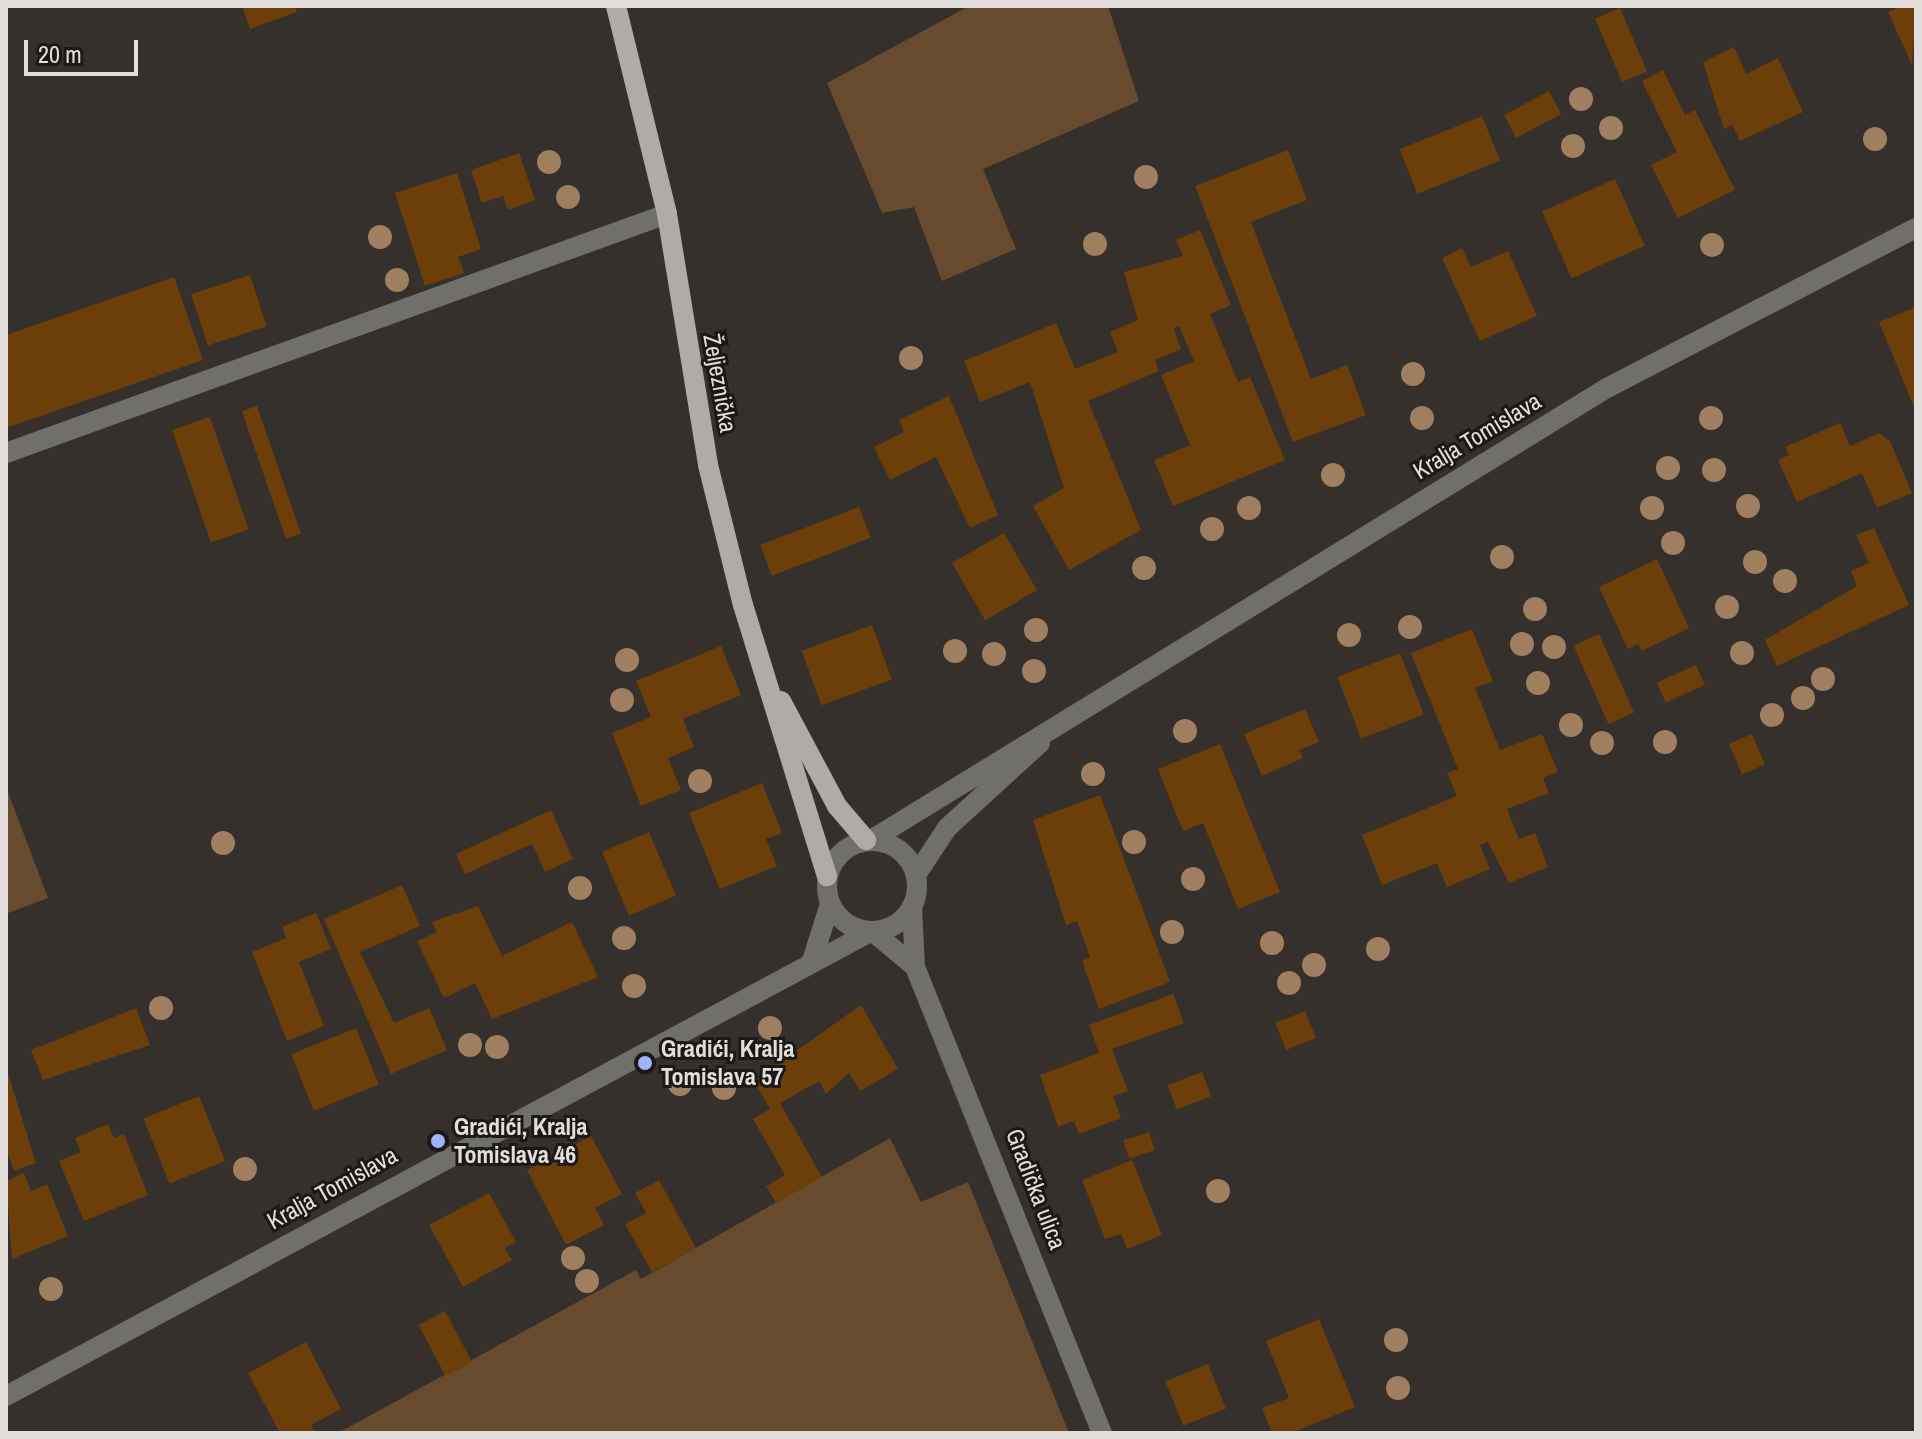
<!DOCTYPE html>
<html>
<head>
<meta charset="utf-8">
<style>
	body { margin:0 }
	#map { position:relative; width:1922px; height:1439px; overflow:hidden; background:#35302c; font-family:"Archivo Narrow",sans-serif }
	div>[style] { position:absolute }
	.green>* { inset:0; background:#684a2e }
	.building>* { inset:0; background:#6b3e0a; transform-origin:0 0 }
	.minor>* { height:20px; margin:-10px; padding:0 10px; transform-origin:10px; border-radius:10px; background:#716f6c }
	.minor>.ring { margin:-10px; padding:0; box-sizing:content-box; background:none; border:20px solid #716f6c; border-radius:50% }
	.major>* { height:20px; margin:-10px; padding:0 10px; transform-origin:10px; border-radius:10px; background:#b1aba7 }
	.trees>* { width:24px; height:24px; margin:-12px; border-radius:50%; background:#a07e60 }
	.dots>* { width:22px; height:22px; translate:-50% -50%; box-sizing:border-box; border:4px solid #1b1917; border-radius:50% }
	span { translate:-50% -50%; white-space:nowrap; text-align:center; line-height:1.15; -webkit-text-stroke:6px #1b1917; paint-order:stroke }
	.street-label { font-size:24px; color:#e2dedc }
	.poi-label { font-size:24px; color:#e2dedc; font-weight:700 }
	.left { translate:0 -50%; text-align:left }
	.frame { position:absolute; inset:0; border:8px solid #e2dedc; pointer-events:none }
	.scale { position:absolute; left:24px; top:40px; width:114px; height:36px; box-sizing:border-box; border:4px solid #e2dedc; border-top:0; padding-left:10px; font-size:24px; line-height:28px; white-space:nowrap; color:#e2dedc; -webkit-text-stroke:6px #1b1917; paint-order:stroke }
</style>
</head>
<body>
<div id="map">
	<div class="green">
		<div style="clip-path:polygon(969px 6px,1108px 6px,1139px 101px,983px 169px,1016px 249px,942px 281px,914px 207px,882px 213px,827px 83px)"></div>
		<div style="clip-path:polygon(6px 787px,48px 898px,8px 913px,6px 909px)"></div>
		<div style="clip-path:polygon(890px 1138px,921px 1202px,968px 1182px,1069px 1433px,338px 1433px,636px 1270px,641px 1279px)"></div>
	</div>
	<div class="building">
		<div style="clip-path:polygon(242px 6px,295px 6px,297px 12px,250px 29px)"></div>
		<div style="clip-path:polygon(1901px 6px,1916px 6px,1912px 65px,1888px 12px)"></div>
		<div style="left:1620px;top:8px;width:69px;height:27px;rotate:67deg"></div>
		<div style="clip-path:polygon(1734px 47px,1746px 74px,1778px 58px,1803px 112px,1740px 141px,1732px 125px,1724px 129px,1703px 62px)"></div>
		<div style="clip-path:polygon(1663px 70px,1685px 115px,1695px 110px,1735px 190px,1678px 218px,1651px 165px,1677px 152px,1642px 81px)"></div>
		<div style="left:1549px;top:91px;width:26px;height:51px;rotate:62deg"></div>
		<div style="left:1482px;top:116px;width:48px;height:89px;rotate:68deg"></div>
		<div style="clip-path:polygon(1288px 150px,1307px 200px,1251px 222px,1311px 379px,1347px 365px,1366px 415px,1293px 442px,1195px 186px)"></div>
		<div style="clip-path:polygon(519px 153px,535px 200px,508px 210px,503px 196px,482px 203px,471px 170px)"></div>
		<div style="clip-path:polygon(457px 173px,481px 249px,458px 257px,464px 273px,425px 286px,395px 193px)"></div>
		<div style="left:1615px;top:179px;width:73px;height:80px;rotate:66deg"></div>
		<div style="clip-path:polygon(1200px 230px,1231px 305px,1210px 314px,1238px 382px,1250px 377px,1285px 460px,1173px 506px,1154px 460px,1190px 445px,1161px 375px,1194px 361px,1179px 326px,1174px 329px,1181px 349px,1155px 360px,1159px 371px,1088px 401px,1141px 530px,1069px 570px,1033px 506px,1064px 488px,1030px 382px,980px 402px,964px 361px,1056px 323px,1075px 369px,1118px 352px,1110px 332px,1138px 320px,1124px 272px,1183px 256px,1176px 240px)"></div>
		<div style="clip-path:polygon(1462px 248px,1471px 267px,1508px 251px,1537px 316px,1480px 341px,1442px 258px)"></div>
		<div style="left:250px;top:275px;width:54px;height:62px;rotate:72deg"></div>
		<div style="clip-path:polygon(174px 277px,203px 360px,6px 428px,6px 335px)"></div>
		<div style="clip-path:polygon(1916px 307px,1916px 412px,1879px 322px)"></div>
		<div style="clip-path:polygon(949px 396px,998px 515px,970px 528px,936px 457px,890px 480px,874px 447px,904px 432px,899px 420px)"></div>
		<div style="left:257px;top:406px;width:135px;height:16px;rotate:71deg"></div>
		<div style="left:210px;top:417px;width:119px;height:40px;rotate:71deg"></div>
		<div style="clip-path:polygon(1840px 423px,1850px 446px,1879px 433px,1890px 441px,1912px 493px,1877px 508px,1862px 473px,1797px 502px,1778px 460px,1789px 455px,1785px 447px)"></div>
		<div style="left:859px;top:507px;width:33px;height:106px;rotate:69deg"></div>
		<div style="clip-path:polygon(1874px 528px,1909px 605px,1777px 666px,1765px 640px,1857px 586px,1851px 571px,1869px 563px,1856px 535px)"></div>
		<div style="left:1004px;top:533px;width:66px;height:60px;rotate:60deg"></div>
		<div style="clip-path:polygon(1657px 559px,1689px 628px,1642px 651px,1638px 644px,1628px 649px,1599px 587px)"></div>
		<div style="left:872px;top:625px;width:58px;height:75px;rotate:70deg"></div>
		<div style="clip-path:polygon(1472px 629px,1493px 681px,1475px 688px,1500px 750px,1542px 734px,1558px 772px,1543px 778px,1549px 793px,1507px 809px,1519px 839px,1535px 833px,1548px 867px,1509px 883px,1488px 842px,1480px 845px,1490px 869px,1447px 887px,1437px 863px,1382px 885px,1362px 835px,1457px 796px,1447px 773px,1458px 769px,1411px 653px)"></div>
		<div style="left:1599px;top:634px;width:86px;height:28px;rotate:66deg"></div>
		<div style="clip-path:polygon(721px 646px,741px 695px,683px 719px,694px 747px,668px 758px,681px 790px,641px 806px,612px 733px,651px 717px,636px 681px)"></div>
		<div style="left:1400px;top:653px;width:66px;height:67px;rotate:69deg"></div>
		<div style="left:1696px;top:665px;width:22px;height:43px;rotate:66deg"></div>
		<div style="clip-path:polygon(1305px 709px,1319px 742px,1299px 750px,1303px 758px,1262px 776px,1244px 734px)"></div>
		<div style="left:1752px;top:734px;width:33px;height:25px;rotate:67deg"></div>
		<div style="clip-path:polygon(1220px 744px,1280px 892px,1238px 909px,1203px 823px,1183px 831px,1158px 769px)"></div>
		<div style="clip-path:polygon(762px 783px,782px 833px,766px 839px,777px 866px,720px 889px,689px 813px)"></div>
		<div style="clip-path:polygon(1100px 795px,1170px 982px,1099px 1009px,1082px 961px,1090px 957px,1077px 921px,1066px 925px,1033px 820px)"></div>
		<div style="clip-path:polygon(551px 810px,573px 859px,545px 872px,532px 844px,465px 874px,456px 854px)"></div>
		<div style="left:649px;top:832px;width:69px;height:51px;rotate:67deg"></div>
		<div style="clip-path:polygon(402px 885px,420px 926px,360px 952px,394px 1023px,429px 1008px,447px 1050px,391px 1074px,324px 919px)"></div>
		<div style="clip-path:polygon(478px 906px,502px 956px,572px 922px,598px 977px,492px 1019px,475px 983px,444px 998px,417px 941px,437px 932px,432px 922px)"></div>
		<div style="clip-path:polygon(316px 913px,331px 949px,299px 962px,324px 1026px,287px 1041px,252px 952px,286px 938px,282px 927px)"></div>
		<div style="clip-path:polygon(1173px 994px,1184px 1023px,1112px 1049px,1128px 1091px,1113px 1096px,1121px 1118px,1079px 1134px,1074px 1121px,1058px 1127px,1040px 1075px,1099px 1053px,1089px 1025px)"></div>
		<div style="clip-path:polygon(861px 1005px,898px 1069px,860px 1091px,849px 1073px,826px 1094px,819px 1081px,780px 1103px,822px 1177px,776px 1203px,766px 1186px,785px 1175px,753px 1119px,770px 1109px,754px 1081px)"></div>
		<div style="clip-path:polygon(136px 1008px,150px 1045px,43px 1080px,31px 1050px)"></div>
		<div style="left:1305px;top:1011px;width:29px;height:32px;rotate:68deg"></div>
		<div style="left:356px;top:1028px;width:61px;height:70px;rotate:68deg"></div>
		<div style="clip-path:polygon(6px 1067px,36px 1163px,14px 1171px,6px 1149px)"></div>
		<div style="left:1202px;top:1072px;width:26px;height:37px;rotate:69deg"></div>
		<div style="left:199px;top:1096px;width:70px;height:60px;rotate:68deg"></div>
		<div style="clip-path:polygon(108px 1124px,114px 1138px,124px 1134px,148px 1195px,84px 1221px,59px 1161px,81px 1152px,75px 1138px)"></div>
		<div style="left:1149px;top:1132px;width:19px;height:27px;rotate:72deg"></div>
		<div style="clip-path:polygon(591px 1136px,622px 1194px,595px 1208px,604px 1225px,566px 1245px,527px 1170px)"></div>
		<div style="clip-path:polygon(1132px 1160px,1162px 1235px,1127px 1249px,1121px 1234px,1105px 1239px,1082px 1180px)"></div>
		<div style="clip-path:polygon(24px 1173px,31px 1191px,47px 1184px,68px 1236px,12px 1259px,6px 1181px)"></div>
		<div style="clip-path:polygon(659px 1180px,696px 1248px,652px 1272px,625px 1224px,646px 1213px,635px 1193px)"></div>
		<div style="clip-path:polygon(489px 1193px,516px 1242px,505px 1248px,512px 1260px,463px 1287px,429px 1225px)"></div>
		<div style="left:445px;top:1311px;width:58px;height:30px;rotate:62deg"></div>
		<div style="clip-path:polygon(1319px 1319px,1355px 1407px,1291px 1433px,1272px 1433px,1262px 1408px,1289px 1398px,1266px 1341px)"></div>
		<div style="clip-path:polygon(306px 1342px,341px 1409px,311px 1425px,315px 1433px,280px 1433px,248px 1373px)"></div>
		<div style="left:1208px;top:1364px;width:48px;height:46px;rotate:68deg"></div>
	</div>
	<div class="minor">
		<div style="left:6px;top:453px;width:703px;rotate:-19.88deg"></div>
		<div style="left:871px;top:840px;width:864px;rotate:-31.56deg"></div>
		<div style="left:1607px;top:388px;width:348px;rotate:-27.4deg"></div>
		<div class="ring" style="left:827px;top:841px;width:70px;height:70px"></div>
		<div style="left:916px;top:875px;width:56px;rotate:-56.6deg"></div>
		<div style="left:947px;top:828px;width:126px;rotate:-42.4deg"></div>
		<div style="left:912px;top:906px;width:61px;rotate:87.2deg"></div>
		<div style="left:915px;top:967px;width:502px;rotate:68.14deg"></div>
		<div style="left:872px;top:931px;width:56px;rotate:39.9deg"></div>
		<div style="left:812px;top:961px;width:60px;rotate:-72.5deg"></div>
		<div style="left:6px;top:1396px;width:983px;rotate:-28.23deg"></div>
	</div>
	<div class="major">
		<div style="left:616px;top:6px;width:214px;rotate:76.2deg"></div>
		<div style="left:667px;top:214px;width:254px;rotate:80.7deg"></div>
		<div style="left:708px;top:465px;width:144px;rotate:76deg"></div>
		<div style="left:743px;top:605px;width:284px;rotate:72.8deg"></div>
		<div style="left:781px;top:701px;width:119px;rotate:61.9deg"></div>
		<div style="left:837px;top:806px;width:45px;rotate:49.5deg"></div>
	</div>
	<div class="trees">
		<div style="left:1581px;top:99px"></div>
		<div style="left:1611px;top:128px"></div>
		<div style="left:1875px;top:139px"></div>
		<div style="left:1573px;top:146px"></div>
		<div style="left:549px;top:162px"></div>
		<div style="left:1146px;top:177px"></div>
		<div style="left:568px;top:197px"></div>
		<div style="left:380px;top:237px"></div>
		<div style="left:1095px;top:244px"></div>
		<div style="left:1712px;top:245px"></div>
		<div style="left:397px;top:280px"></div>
		<div style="left:911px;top:358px"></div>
		<div style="left:1413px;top:374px"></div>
		<div style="left:1422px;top:418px"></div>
		<div style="left:1711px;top:418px"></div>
		<div style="left:1668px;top:468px"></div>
		<div style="left:1714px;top:470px"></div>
		<div style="left:1333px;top:475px"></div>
		<div style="left:1748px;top:506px"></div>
		<div style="left:1249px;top:508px"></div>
		<div style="left:1652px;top:508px"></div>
		<div style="left:1212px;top:529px"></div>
		<div style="left:1673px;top:543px"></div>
		<div style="left:1502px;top:557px"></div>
		<div style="left:1755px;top:562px"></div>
		<div style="left:1144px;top:568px"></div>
		<div style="left:1785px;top:581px"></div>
		<div style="left:1727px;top:607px"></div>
		<div style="left:1535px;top:609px"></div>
		<div style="left:1410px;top:627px"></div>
		<div style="left:1036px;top:630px"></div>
		<div style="left:1349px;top:635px"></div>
		<div style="left:1522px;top:644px"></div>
		<div style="left:1554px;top:647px"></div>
		<div style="left:955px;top:651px"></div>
		<div style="left:1742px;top:653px"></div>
		<div style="left:994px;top:654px"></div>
		<div style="left:627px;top:660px"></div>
		<div style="left:1034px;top:671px"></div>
		<div style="left:1823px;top:679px"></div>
		<div style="left:1538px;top:683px"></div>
		<div style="left:1803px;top:698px"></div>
		<div style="left:622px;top:700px"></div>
		<div style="left:1772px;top:715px"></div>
		<div style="left:1571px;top:725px"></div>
		<div style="left:1185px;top:731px"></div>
		<div style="left:1665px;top:742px"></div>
		<div style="left:1602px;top:743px"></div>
		<div style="left:1093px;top:774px"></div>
		<div style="left:700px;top:781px"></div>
		<div style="left:1134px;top:842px"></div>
		<div style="left:223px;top:843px"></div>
		<div style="left:1193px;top:879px"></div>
		<div style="left:580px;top:888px"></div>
		<div style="left:1172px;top:932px"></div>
		<div style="left:624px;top:938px"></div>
		<div style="left:1272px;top:943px"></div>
		<div style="left:1378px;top:949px"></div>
		<div style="left:1314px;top:965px"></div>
		<div style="left:1289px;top:983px"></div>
		<div style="left:634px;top:986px"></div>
		<div style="left:161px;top:1008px"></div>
		<div style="left:770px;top:1028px"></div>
		<div style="left:470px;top:1045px"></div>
		<div style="left:497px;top:1047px"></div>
		<div style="left:680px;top:1084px"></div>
		<div style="left:724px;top:1088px"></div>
		<div style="left:245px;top:1169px"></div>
		<div style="left:1218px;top:1191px"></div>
		<div style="left:573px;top:1258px"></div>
		<div style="left:587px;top:1281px"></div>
		<div style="left:51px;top:1289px"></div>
		<div style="left:1396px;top:1340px"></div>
		<div style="left:1398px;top:1388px"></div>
	</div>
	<div class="dots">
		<div style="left:645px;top:1063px;background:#a0b3fd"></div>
		<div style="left:438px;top:1141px;background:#a0b3fd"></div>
	</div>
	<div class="street-label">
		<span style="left:720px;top:383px;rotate:80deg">Željeznička</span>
		<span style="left:1477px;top:436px;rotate:-31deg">Kralja Tomislava</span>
		<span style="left:332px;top:1188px;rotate:-29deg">Kralja Tomislava</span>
		<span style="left:1036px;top:1189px;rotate:69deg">Gradička ulica</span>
	</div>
	<div class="poi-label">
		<span class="left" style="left:661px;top:1063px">Gradići, Kralja<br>Tomislava 57</span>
		<span class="left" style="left:454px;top:1141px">Gradići, Kralja<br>Tomislava 46</span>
	</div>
	<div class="frame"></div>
	<div class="scale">20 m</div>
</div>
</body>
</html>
